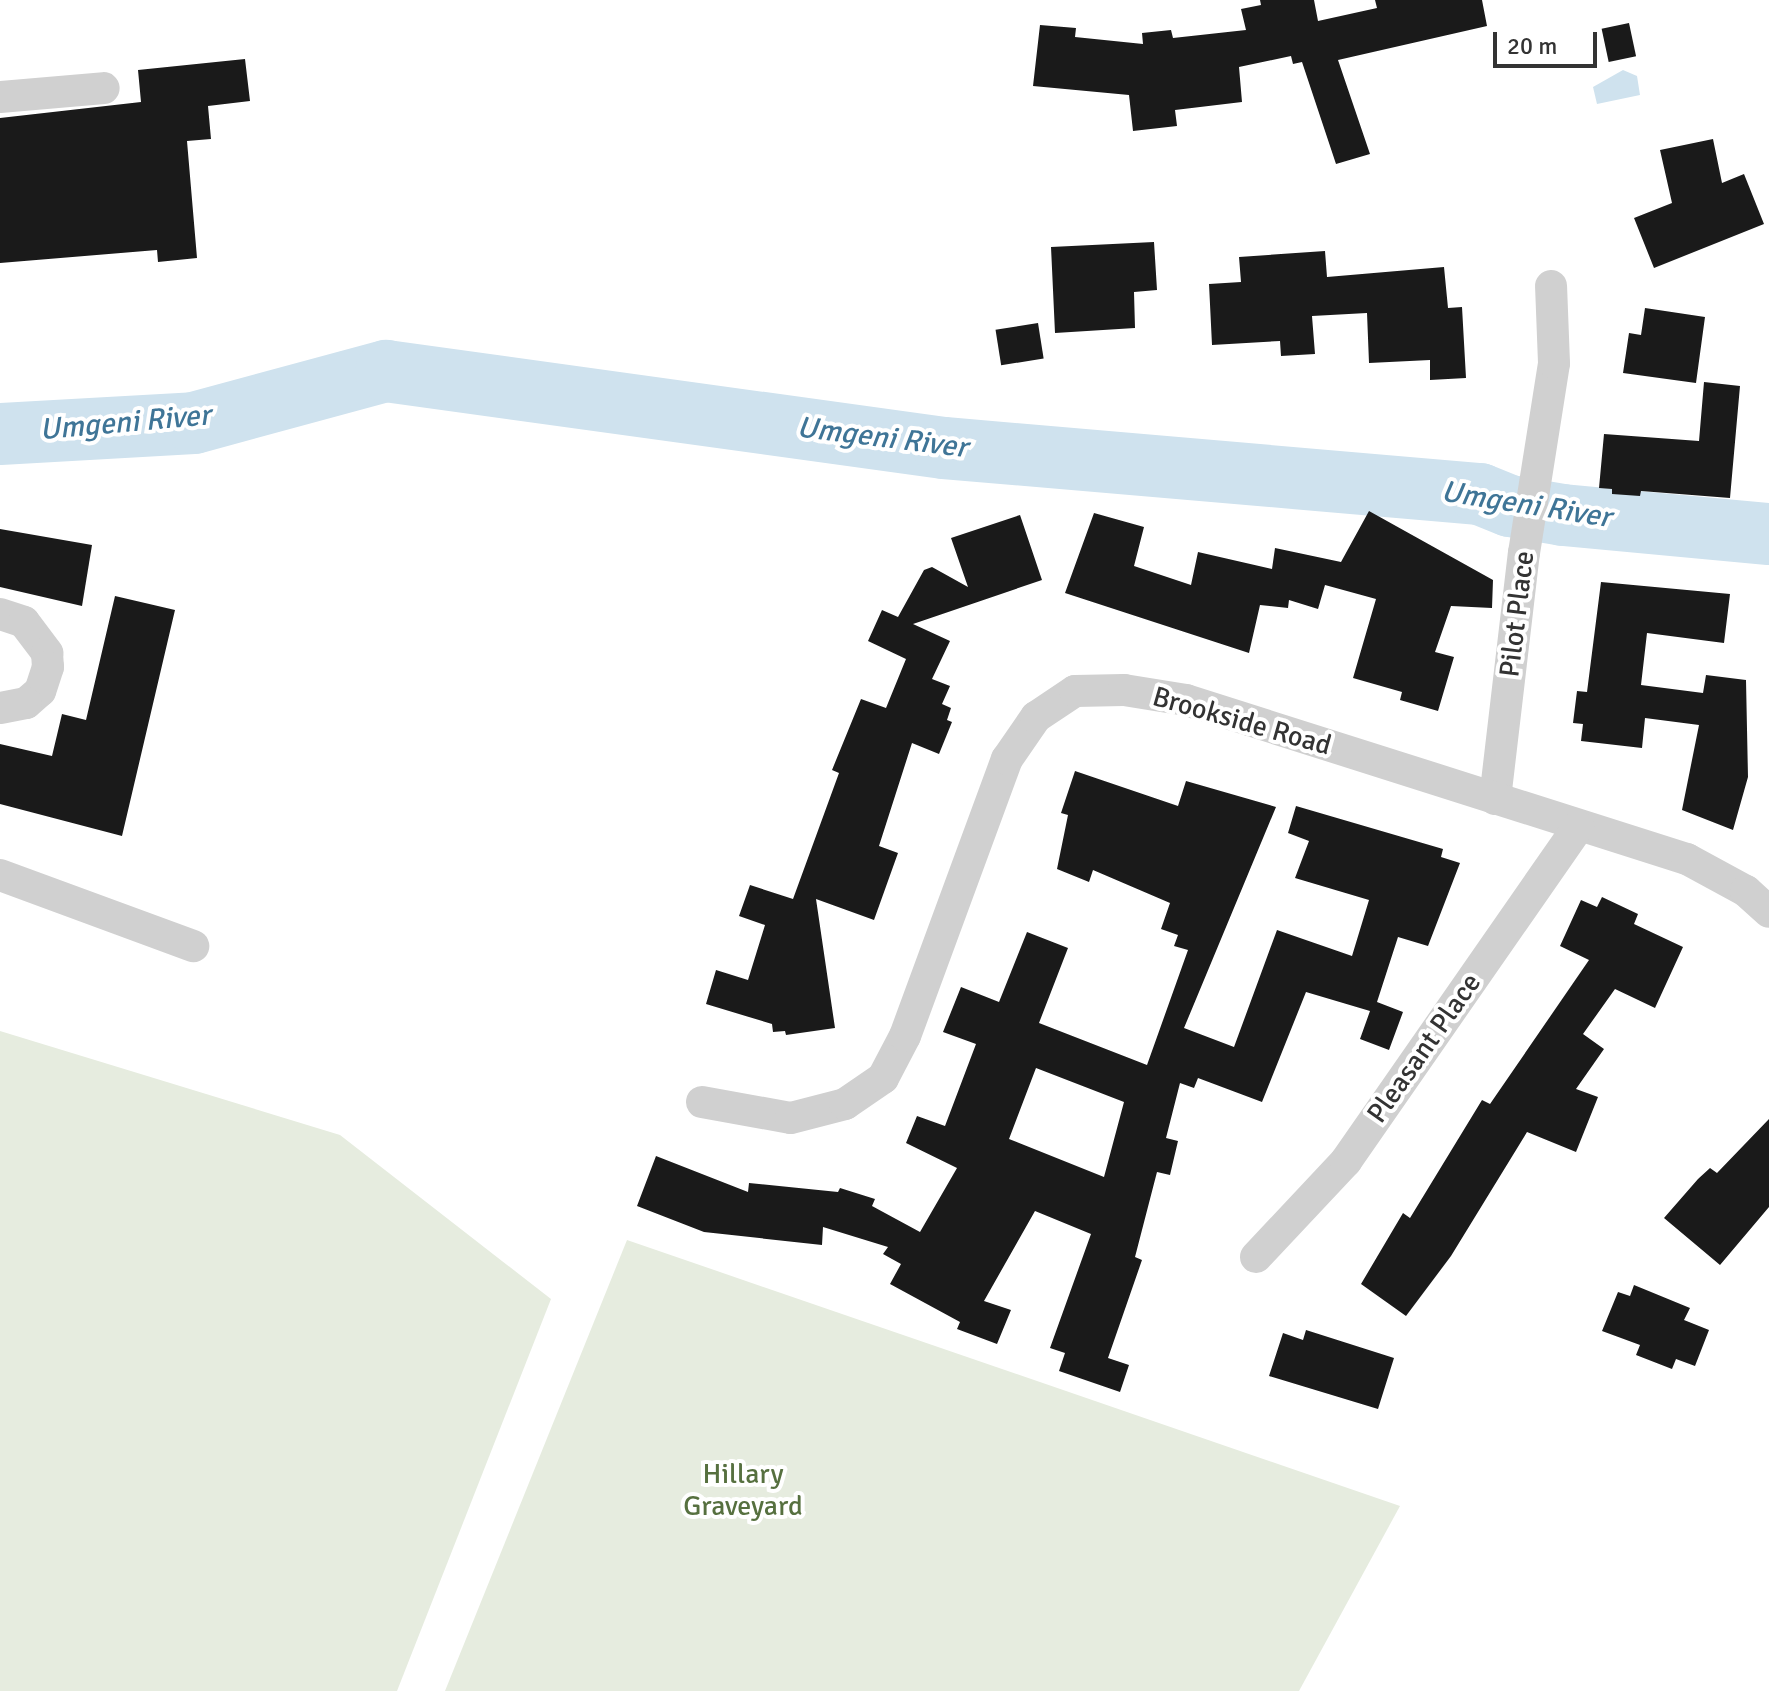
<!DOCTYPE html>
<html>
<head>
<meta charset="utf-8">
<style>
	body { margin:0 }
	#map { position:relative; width:1769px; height:1691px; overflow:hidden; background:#fff; font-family:Signika,sans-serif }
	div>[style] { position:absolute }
	.green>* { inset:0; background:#e6ecdf }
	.water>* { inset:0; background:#cfe2ee }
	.river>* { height:62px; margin:-31px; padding:0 31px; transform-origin:31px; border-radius:31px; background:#cfe2ee }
	.building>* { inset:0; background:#1a1a1a; transform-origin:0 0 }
	.street>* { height:32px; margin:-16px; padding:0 16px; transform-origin:16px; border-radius:16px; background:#d0d0d0 }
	span { translate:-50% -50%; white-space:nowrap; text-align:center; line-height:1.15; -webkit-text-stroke:8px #fff; paint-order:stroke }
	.street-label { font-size:28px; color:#333 }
	.park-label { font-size:28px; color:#56703f }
	.water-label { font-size:30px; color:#3f7597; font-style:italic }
	.scale { position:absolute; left:1493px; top:32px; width:104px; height:36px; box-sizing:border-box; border:4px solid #333; border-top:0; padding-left:10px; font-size:24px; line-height:28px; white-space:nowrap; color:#333; -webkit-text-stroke:6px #fff; paint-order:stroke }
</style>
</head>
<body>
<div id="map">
	<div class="green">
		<div style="clip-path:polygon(0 1031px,340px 1135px,551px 1299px,397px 1691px,0 1691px)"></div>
		<div style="clip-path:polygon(627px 1240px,1400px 1506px,1299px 1691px,445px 1691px)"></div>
	</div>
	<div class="water">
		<div style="clip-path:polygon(1623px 70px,1637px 76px,1640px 95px,1597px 104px,1593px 87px)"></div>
	</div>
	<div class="river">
		<div style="left:0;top:434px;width:194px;rotate:-3.2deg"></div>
		<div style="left:194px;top:423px;width:199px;rotate:-15.2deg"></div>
		<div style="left:386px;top:371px;width:563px;rotate:7.86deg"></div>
		<div style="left:944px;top:448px;width:538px;rotate:4.91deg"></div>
		<div style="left:1480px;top:494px;width:32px;rotate:22deg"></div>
		<div style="left:1510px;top:506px;width:54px;rotate:9.6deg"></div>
		<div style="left:1563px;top:515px;width:207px;rotate:5.3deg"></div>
	</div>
	<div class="building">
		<div style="clip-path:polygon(1260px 0,1314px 0,1318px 21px,1377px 8px,1375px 0,1482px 0,1487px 26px,1338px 60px,1370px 154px,1336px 164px,1302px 62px,1293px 64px,1291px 56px,1239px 67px,1242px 102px,1175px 110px,1177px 126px,1133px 131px,1129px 95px,1033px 86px,1040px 25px,1076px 28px,1075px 37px,1143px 44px,1142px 33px,1171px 30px,1173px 38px,1246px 30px,1241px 9px,1261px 5px)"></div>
		<div style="left:1629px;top:23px;width:34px;height:28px;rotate:78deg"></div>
		<div style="clip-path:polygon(245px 59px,250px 101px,208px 106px,211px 139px,187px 141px,197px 258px,158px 262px,157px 250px,0 263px,0 118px,141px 102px,138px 70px)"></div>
		<div style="clip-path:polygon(1713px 139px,1722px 183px,1744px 174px,1764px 224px,1654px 268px,1634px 218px,1672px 203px,1660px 150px)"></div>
		<div style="clip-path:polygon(1154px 242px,1157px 290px,1134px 292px,1135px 328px,1055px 333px,1051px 247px)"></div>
		<div style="clip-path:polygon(1325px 251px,1327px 277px,1444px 267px,1448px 308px,1462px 307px,1466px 378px,1430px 380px,1430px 360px,1369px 363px,1367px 313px,1312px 316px,1315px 354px,1281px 356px,1280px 341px,1212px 345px,1209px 284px,1241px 282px,1239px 257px)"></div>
		<div style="clip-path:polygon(1645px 308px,1705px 317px,1696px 383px,1623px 373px,1629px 333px,1641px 335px)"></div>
		<div style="left:1038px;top:323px;width:36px;height:43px;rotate:81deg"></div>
		<div style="clip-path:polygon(1704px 382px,1740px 386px,1730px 498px,1641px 491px,1640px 496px,1612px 494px,1612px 489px,1599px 488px,1604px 434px,1699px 441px)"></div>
		<div style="clip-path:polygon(1369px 511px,1493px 580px,1492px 608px,1451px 606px,1435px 652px,1454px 657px,1438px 711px,1400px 700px,1402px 692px,1353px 678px,1376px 599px,1325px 585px,1318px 609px,1289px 600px,1288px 608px,1260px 605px,1249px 653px,1065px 593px,1094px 513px,1144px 527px,1134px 566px,1191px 585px,1198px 552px,1272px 569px,1275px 548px,1341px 562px)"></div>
		<div style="clip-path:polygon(1020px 515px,1042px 580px,913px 624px,950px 641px,932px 679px,950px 686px,942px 704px,951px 708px,947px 720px,952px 722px,939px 754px,912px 743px,879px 846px,898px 853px,874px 920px,816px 899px,835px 1028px,786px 1035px,785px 1031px,773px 1032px,772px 1024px,706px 1004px,716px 970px,748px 980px,765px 925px,739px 916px,750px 885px,793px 899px,839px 773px,832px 770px,861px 699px,886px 708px,906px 659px,868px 641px,882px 610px,898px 617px,924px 570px,932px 567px,968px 587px,951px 538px)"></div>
		<div style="clip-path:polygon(0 529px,92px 545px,82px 606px,0 587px)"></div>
		<div style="clip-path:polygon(1601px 582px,1730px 594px,1724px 643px,1647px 633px,1641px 685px,1703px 693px,1706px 675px,1746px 680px,1748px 777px,1733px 830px,1682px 810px,1699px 725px,1645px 718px,1642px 748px,1581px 741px,1583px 724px,1573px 723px,1577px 691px,1587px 692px)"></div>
		<div style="clip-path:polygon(115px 596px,175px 610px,122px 836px,0 804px,0 744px,52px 756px,62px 714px,86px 720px)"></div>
		<div style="clip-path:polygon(evenodd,1075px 771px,1178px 806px,1186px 781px,1276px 807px,1184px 1028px,1234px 1047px,1277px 930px,1352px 956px,1369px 900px,1295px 878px,1309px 841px,1288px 833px,1296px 806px,1443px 849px,1441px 857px,1460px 863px,1428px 946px,1398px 937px,1377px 1002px,1403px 1012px,1389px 1050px,1360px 1039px,1370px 1011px,1306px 992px,1262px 1102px,1198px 1078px,1194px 1088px,1180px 1083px,1166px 1138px,1178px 1141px,1170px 1175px,1157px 1172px,1135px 1257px,1142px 1260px,1108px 1358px,1129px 1365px,1120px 1392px,1059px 1371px,1065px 1353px,1050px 1348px,1091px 1234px,1035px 1211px,984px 1301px,1011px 1310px,997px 1344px,957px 1329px,960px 1322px,890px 1284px,901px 1264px,883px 1254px,888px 1247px,823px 1227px,822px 1245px,704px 1232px,637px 1206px,656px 1156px,748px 1192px,749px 1183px,838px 1192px,840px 1188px,875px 1199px,872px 1206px,920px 1232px,957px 1168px,906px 1143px,917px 1116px,945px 1126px,976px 1044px,943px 1032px,961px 987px,999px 1002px,1027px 932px,1068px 948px,1039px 1023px,1147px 1065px,1188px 950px,1174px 946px,1178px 935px,1161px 929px,1170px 903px,1093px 870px,1089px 882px,1057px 869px,1068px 815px,1061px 813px,1075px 771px,1036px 1068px,1124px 1102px,1104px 1177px,1009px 1139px,1036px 1068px)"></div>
		<div style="clip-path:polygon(1602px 897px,1638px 914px,1634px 924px,1683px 947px,1655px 1008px,1615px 989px,1583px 1034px,1604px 1049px,1576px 1089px,1598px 1097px,1576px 1152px,1527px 1132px,1451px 1256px,1406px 1316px,1361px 1284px,1403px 1213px,1410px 1218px,1482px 1100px,1490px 1104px,1589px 960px,1560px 946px,1581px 900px,1597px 907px)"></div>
		<div style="clip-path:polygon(1769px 1119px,1769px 1207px,1720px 1265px,1664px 1218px,1698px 1179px,1710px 1168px,1717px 1173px)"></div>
		<div style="clip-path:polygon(1634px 1285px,1690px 1308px,1684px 1320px,1709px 1330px,1695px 1366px,1676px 1359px,1672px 1369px,1636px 1355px,1640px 1345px,1602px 1331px,1618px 1292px,1630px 1296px)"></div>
		<div style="clip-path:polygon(1306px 1330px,1394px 1358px,1378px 1409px,1269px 1376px,1283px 1333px,1303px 1340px)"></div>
	</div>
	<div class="street">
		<div style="left:0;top:97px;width:104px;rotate:-4.9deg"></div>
		<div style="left:0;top:614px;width:25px;rotate:18deg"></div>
		<div style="left:24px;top:622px;width:39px;rotate:53deg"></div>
		<div style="left:47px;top:653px;width:14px;rotate:86deg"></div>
		<div style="left:48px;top:667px;width:25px;rotate:108deg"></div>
		<div style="left:40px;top:691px;width:18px;rotate:139deg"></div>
		<div style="left:26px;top:703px;width:26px;rotate:169deg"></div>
		<div style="left:1495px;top:799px;width:248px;rotate:-83.3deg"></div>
		<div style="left:1524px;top:553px;width:192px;rotate:-81deg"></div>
		<div style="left:1554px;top:363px;width:77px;rotate:-92.2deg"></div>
		<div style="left:0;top:875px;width:206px;rotate:20.2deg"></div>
		<div style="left:702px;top:1102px;width:90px;rotate:10.2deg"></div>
		<div style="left:791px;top:1118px;width:56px;rotate:-14.5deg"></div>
		<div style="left:845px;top:1104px;width:46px;rotate:-34.4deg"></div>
		<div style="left:883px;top:1078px;width:47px;rotate:-62.4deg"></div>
		<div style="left:905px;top:1036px;width:295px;rotate:-69.8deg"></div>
		<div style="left:1007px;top:759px;width:51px;rotate:-55.4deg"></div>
		<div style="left:1036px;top:717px;width:47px;rotate:-33.7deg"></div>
		<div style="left:1075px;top:691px;width:49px;rotate:-1.2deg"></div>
		<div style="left:1124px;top:690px;width:63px;rotate:9.2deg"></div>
		<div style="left:1186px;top:700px;width:526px;rotate:17.61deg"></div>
		<div style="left:1687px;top:859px;width:67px;rotate:28.5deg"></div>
		<div style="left:1746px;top:891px;width:31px;rotate:42deg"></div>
		<div style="left:1256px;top:1257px;width:132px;rotate:-46.8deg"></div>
		<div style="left:1346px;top:1161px;width:407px;rotate:-55.2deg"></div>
	</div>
	<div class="street-label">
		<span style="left:1517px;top:614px;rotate:-83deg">Pilot Place</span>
		<span style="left:1242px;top:721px;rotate:16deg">Brookside Road</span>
		<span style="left:1424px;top:1048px;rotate:-55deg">Pleasant Place</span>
	</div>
	<div class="park-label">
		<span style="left:743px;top:1490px">Hillary<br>Graveyard</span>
	</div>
	<div class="water-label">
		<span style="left:125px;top:423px;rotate:-5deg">Umgeni River</span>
		<span style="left:882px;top:438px;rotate:7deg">Umgeni River</span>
		<span style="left:1526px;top:505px;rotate:9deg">Umgeni River</span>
	</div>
	<div class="scale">20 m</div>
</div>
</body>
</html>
